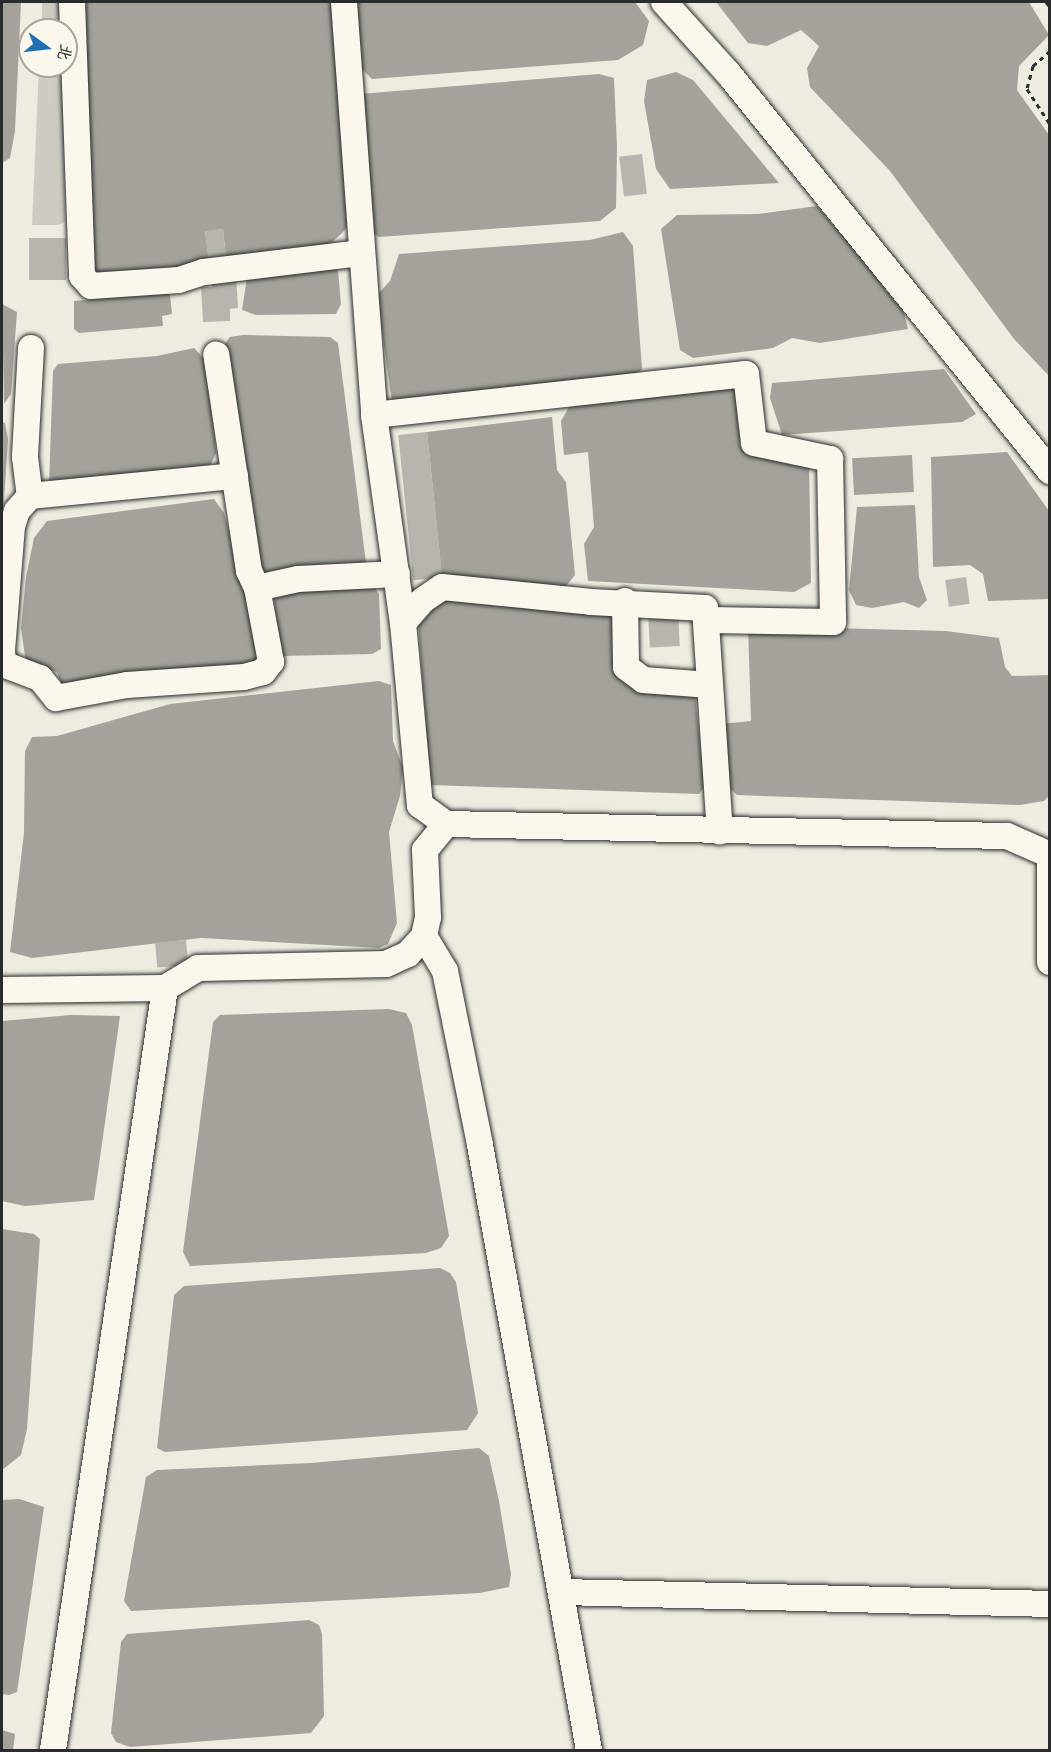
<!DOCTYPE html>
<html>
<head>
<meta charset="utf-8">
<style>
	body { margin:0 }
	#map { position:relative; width:1051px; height:1752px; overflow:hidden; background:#eeebe0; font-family:Mynerve,"LXGW WenKai TC",sans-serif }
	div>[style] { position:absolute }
	.green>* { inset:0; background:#cecbc2; transform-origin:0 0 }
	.water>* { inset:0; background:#a4a29a; transform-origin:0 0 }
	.building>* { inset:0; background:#b8b5ae; transform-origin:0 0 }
	.path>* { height:3px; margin-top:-1.5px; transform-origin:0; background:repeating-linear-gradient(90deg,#2b2b2b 0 4.5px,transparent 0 9px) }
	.roads { filter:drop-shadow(0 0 2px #2b2b2b) drop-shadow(0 0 2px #2b2b2b) }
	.minor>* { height:26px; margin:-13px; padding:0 13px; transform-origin:13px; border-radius:13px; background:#fbf7ec }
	span { translate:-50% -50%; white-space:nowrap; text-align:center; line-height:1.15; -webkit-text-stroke:4.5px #fbf7ec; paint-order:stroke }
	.frame { position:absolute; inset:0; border:3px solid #2b2b2b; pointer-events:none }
	.north { position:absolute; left:18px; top:18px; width:60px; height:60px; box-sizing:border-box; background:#fbf7ec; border:2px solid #a8a59f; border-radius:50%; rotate:105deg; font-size:16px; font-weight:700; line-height:24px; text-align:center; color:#2b2b2b }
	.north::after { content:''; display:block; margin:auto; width:21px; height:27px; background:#1f6fb2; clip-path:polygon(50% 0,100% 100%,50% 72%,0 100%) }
</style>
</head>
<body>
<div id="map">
	<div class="green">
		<div style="left:42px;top:2px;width:20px;height:28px"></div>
		<div style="clip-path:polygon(39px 66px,63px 66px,65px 222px,58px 225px,32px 225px)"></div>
	</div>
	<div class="water">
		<div style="clip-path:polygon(2px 2px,21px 2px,15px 131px,10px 158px,2px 163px)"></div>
		<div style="clip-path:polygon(80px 2px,337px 2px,350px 224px,342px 233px,328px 246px,226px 258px,223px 229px,205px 232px,209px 260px,179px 267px,168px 275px,94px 279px)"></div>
		<div style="clip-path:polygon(356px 2px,635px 2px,649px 21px,643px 45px,618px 60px,372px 79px,361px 68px)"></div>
		<div style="clip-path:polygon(716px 2px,1029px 2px,1049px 35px,1019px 66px,1017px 90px,1049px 135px,1049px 376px,1014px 339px,890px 171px,810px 87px,807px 68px,819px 46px,801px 30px,767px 46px,748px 43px)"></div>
		<div style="clip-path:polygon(676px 72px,693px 80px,779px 183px,670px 189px,656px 169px,644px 101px,647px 80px)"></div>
		<div style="clip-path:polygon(599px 74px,614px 78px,617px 148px,616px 208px,600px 221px,379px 237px,367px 230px,360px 94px)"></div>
		<div style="clip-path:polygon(817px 206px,901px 302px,908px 329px,820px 343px,792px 338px,773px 348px,693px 358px,680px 350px,661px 229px,677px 215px,758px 214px)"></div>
		<div style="clip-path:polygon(623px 232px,633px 246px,642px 369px,632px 380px,392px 402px,377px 295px,390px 281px,399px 254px,590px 240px)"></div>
		<div style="clip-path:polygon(324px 265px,338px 270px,341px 304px,336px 314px,256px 315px,242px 310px,247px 278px)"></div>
		<div style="clip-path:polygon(163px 293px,170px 295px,172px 314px,162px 316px,163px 326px,79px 333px,74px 329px,74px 301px)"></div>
		<div style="clip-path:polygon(2px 304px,17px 312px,11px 394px,4px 404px)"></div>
		<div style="clip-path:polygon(243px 335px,330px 337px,338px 343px,366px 563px,260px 575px,224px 345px,230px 337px)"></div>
		<div style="clip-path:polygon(194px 348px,208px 363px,216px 453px,211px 464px,200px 470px,49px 484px,53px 371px,58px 364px,157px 356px)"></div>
		<div style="clip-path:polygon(944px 369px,976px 414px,962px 422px,782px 435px,770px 398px,772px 383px)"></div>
		<div style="clip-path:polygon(736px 388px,743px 444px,809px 459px,811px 583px,794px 592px,588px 581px,584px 544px,594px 527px,588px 452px,564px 455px,561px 421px,569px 407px)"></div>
		<div style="clip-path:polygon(552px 417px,557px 470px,566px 482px,575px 575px,562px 591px,442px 577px,427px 432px)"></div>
		<div style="clip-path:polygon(2px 422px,5px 423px,8px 439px,2px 532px)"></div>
		<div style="clip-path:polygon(1007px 452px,1049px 511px,1049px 599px,988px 601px,983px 574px,970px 565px,933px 567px,931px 457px)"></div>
		<div style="left:912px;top:455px;width:37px;height:60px;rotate:87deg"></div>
		<div style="clip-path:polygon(214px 499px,224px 513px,258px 637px,261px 665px,62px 686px,57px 672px,26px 663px,21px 628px,26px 577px,34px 538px,47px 521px)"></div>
		<div style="clip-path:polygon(915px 505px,919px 577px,927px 600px,919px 608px,904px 602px,872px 608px,856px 605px,849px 590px,857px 507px)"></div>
		<div style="clip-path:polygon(371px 583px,379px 594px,381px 649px,372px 654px,281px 656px,274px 599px,280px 589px)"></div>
		<div style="clip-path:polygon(439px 596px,613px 613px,621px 669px,695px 696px,705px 786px,699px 794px,430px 785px,418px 618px)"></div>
		<div style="clip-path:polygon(748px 626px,946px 631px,999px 638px,1005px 667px,1012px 676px,1049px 675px,1049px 796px,1044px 801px,1020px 805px,737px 795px,728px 786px,721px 724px,751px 721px)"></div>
		<div style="clip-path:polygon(379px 681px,391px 685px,393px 741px,403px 768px,400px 796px,389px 832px,397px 923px,388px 944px,379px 948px,201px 938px,32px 958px,10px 952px,24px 833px,25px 751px,32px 737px,57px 736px,170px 704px)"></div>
		<div style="clip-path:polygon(389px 1009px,406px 1013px,412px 1025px,449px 1236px,441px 1248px,426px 1253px,190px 1266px,183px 1252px,213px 1022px,220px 1015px)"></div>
		<div style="clip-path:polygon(71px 1015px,120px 1016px,94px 1200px,25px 1206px,2px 1201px,2px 1021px)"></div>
		<div style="clip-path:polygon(2px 1229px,34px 1234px,40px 1239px,27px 1429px,21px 1455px,2px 1470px)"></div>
		<div style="clip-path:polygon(440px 1268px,450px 1273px,456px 1282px,478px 1413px,467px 1430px,165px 1452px,157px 1448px,174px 1295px,184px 1286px)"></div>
		<div style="clip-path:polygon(479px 1448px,489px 1456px,499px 1501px,511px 1574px,509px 1587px,480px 1593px,131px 1611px,124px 1601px,146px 1477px,157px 1470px,311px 1463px)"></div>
		<div style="clip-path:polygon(19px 1499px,44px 1507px,17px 1692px,9px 1695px,2px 1694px,2px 1500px)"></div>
		<div style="clip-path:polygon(309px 1620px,319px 1625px,322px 1634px,324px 1716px,311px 1733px,130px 1747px,116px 1742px,111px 1733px,121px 1642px,127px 1634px)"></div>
		<div style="clip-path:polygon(2px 1730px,15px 1734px,13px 1750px,2px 1750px)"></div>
	</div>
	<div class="building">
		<div style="left:642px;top:154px;width:40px;height:23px;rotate:83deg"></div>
		<div style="left:223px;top:229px;width:29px;height:18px;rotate:84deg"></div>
		<div style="left:29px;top:238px;width:37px;height:42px"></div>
		<div style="clip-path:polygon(236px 275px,238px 308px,230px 309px,230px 321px,203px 322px,201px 287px,212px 287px,211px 276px)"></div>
		<div style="left:427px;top:432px;width:146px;height:29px;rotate:84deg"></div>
		<div style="left:966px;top:577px;width:27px;height:21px;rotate:82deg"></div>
		<div style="left:678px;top:612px;width:34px;height:30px;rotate:87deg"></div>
		<div style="left:186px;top:940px;width:25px;height:31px;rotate:85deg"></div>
	</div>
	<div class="path">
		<div style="left:1046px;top:2px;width:6px;rotate:51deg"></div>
		<div style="left:1050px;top:51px;width:23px;rotate:139deg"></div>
		<div style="left:1033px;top:66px;width:24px;rotate:105deg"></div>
		<div style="left:1027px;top:89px;width:42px;rotate:56.7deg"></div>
	</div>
	<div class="roads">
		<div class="minor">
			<div style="left:72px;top:2px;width:274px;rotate:87.9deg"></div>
			<div style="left:82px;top:276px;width:13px;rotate:48deg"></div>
			<div style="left:91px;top:286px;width:88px;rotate:-3.9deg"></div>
			<div style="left:179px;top:280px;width:26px;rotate:-18deg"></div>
			<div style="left:204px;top:272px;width:157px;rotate:-6.9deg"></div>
			<div style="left:344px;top:2px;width:414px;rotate:85.8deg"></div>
			<div style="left:374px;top:415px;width:210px;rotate:82.1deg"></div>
			<div style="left:403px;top:623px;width:183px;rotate:84.7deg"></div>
			<div style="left:420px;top:805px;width:32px;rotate:36deg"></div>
			<div style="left:664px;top:2px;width:96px;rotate:48deg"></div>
			<div style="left:728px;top:73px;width:512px;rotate:51.03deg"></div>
			<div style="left:31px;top:348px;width:109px;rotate:93.2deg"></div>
			<div style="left:25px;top:457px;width:39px;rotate:83deg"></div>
			<div style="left:30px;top:496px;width:20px;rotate:131deg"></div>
			<div style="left:17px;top:511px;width:16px;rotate:108deg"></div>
			<div style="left:12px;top:526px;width:124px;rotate:94.6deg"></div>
			<div style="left:2px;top:650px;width:14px;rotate:86deg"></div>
			<div style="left:3px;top:664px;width:40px;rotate:21deg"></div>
			<div style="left:40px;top:678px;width:26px;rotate:51deg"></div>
			<div style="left:56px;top:698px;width:72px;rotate:-10.4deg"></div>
			<div style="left:127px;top:685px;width:117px;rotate:-3.9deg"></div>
			<div style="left:244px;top:677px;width:20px;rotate:-15deg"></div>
			<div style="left:263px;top:672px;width:13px;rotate:-51deg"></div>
			<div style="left:271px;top:662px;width:75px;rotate:-100.7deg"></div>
			<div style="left:257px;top:588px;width:19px;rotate:-115deg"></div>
			<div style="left:249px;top:571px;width:219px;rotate:-98.6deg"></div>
			<div style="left:374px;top:415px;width:374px;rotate:-6.3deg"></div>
			<div style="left:746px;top:374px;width:69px;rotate:83.4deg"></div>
			<div style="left:754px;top:443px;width:78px;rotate:11.9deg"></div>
			<div style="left:830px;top:459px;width:163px;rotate:88.9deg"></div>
			<div style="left:833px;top:622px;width:127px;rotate:-179.1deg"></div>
			<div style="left:30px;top:496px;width:206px;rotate:-5.6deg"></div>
			<div style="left:257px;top:588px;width:42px;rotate:-12.4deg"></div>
			<div style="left:298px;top:579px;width:99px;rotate:-2.9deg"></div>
			<div style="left:625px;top:601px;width:66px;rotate:89.1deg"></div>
			<div style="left:626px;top:667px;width:21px;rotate:37deg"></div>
			<div style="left:643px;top:680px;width:67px;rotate:4.3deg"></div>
			<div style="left:403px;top:623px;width:30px;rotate:-49deg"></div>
			<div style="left:423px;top:600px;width:23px;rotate:-34deg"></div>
			<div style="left:442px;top:587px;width:150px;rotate:5.7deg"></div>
			<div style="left:591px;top:602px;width:114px;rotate:3deg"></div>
			<div style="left:705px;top:608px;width:224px;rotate:86.2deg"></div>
			<div style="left:1050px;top:863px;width:99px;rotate:90deg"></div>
			<div style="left:424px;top:936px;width:41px;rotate:59deg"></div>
			<div style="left:445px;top:971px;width:177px;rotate:78.6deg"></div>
			<div style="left:480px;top:1145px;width:615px;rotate:79.79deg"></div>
			<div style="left:2px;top:990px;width:163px;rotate:-0.7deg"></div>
			<div style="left:165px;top:988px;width:39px;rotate:-31deg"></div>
			<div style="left:198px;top:968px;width:188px;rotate:-1.2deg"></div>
			<div style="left:386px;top:964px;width:24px;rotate:-24deg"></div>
			<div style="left:408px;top:954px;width:24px;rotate:-48deg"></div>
			<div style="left:424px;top:936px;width:19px;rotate:-78deg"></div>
			<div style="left:428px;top:917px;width:67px;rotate:-92.6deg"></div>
			<div style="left:425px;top:850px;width:33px;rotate:-51deg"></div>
			<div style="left:446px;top:824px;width:561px;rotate:1.23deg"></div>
			<div style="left:1007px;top:836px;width:47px;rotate:23.8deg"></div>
			<div style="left:561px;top:1592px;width:489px;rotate:1.4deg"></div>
			<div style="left:53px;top:1750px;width:770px;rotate:-81.64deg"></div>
		</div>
	</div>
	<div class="frame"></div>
	<div class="north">北</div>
</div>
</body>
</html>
